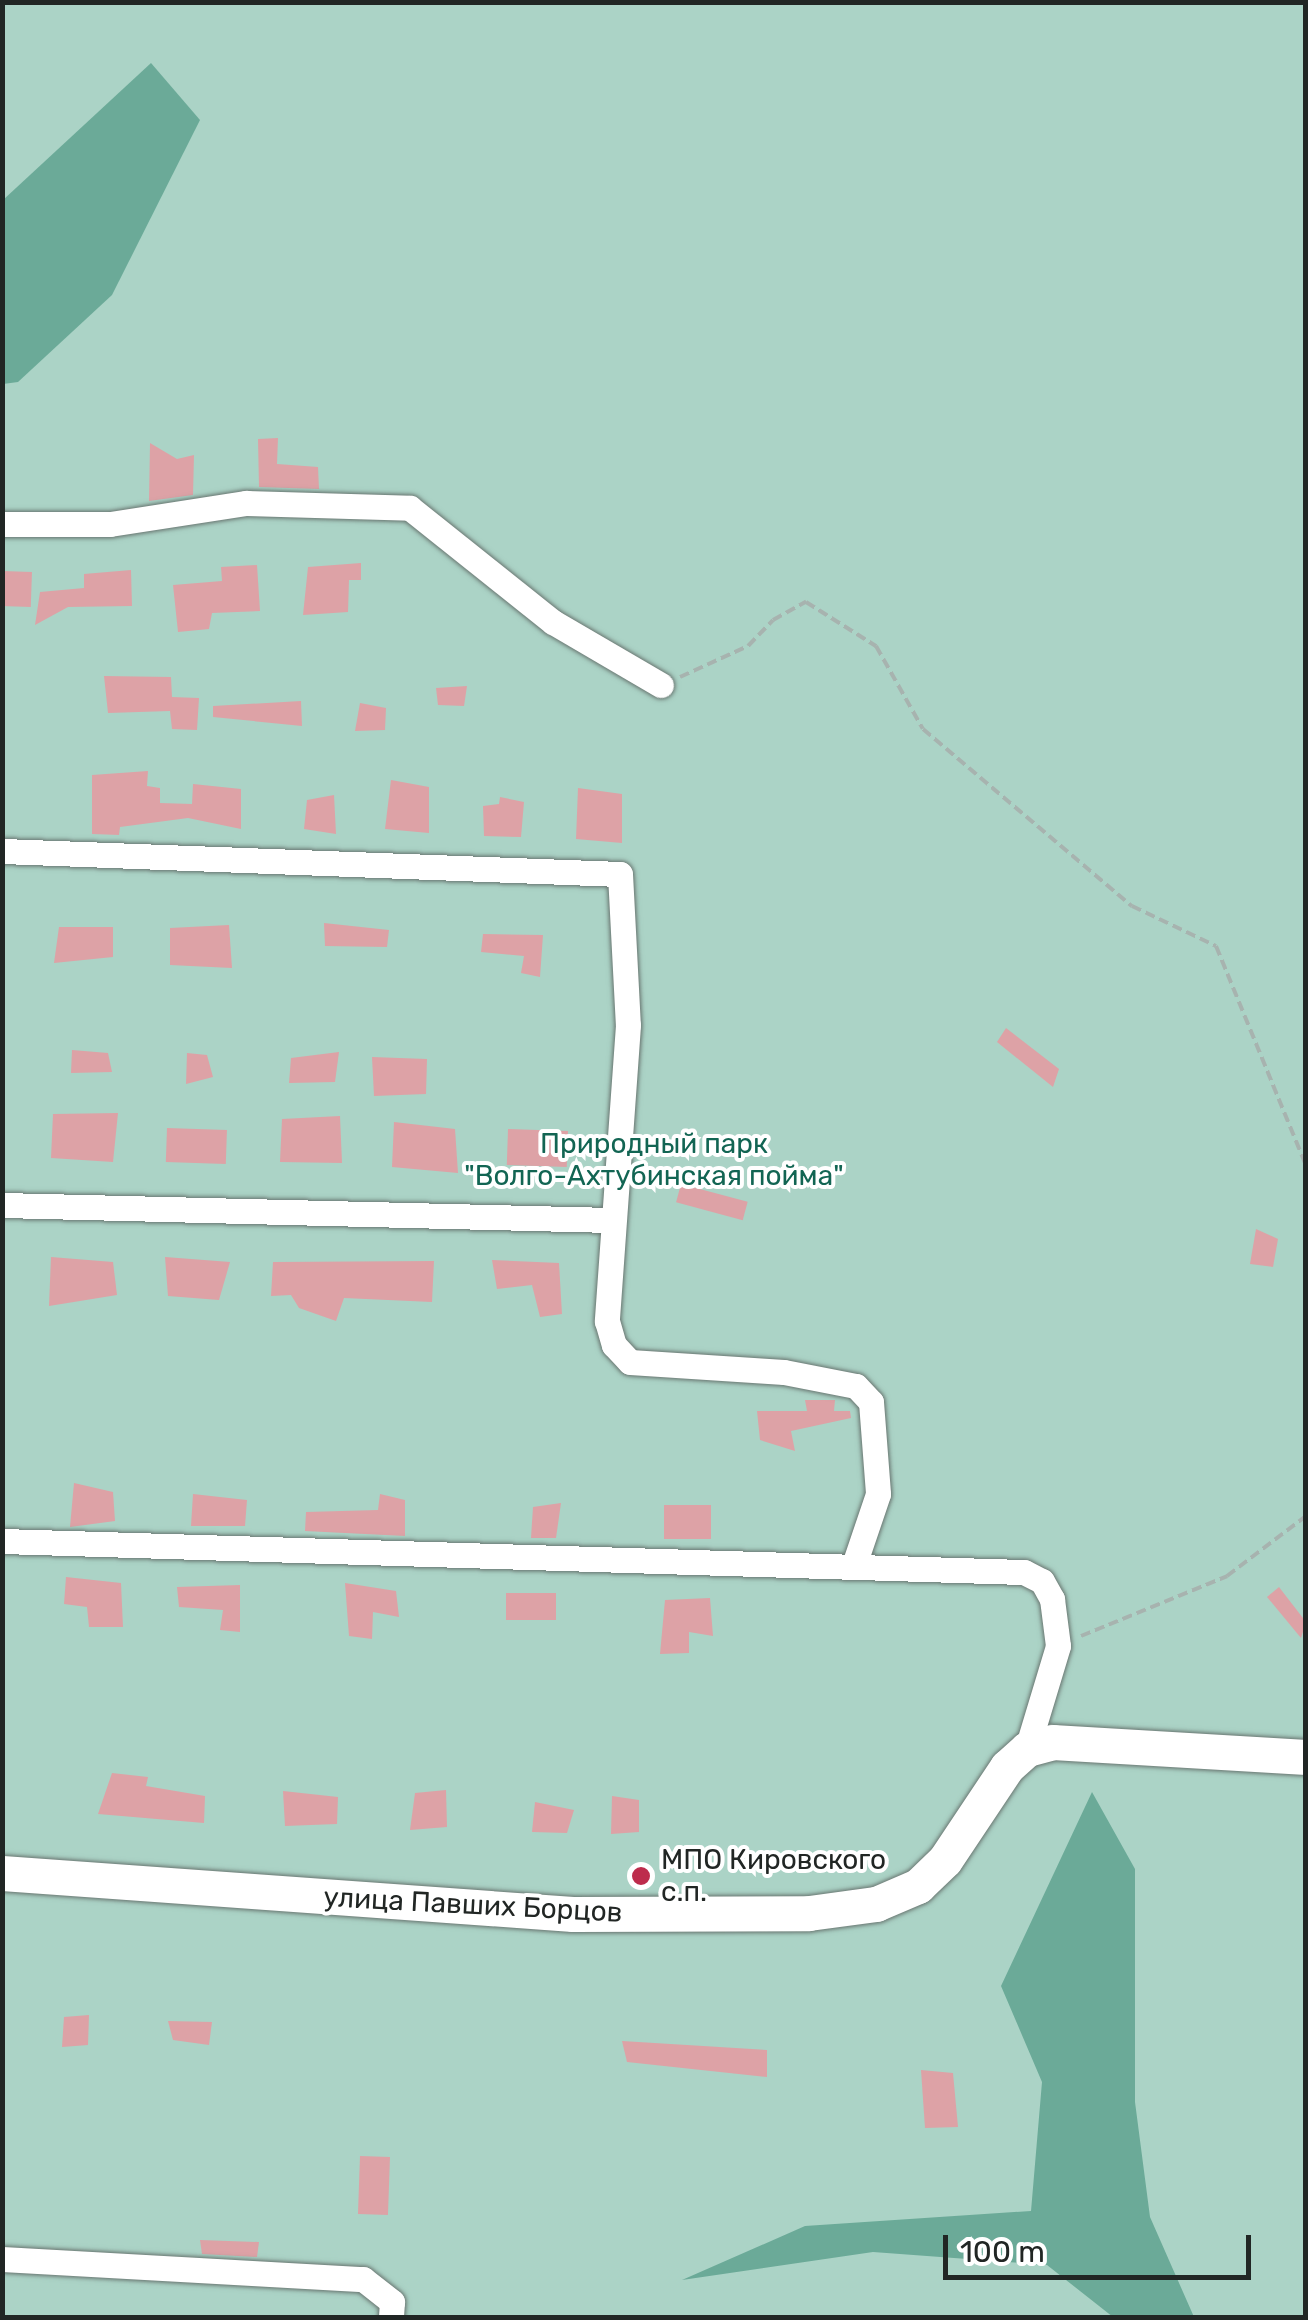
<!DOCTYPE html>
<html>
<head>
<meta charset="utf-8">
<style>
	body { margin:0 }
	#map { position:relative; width:1308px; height:2320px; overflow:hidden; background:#e5f3ee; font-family:Rubik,sans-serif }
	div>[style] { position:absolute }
	.green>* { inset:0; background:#abd3c6; transform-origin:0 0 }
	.water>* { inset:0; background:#6baa98 }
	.building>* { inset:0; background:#dda2a6; transform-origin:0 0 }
	.path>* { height:4px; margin-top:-2px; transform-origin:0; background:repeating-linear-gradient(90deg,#a7b3af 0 10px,transparent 0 15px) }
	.roads { filter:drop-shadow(0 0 2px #697671) drop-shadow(0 0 2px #697671) }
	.street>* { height:25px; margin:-12.5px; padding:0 12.5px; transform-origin:12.5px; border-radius:12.5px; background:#fff }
	.secondary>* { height:35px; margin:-17.5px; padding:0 17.5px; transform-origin:17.5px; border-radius:17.5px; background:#fff }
	.dots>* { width:28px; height:28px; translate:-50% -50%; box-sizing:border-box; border:5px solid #fff; border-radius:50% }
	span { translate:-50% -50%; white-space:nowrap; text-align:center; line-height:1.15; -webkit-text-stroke:8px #fff; paint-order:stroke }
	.park-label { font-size:28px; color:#126553 }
	.poi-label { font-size:28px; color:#212624 }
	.left { translate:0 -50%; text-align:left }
	.street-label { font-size:28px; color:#212624 }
	.frame { position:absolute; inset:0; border:5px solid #212624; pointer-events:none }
	.scale { position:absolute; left:943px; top:2235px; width:308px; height:45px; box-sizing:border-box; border:5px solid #212624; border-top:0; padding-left:12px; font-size:30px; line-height:35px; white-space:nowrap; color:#212624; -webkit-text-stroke:8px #fff; paint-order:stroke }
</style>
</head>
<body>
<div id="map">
	<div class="green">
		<div style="left:3px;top:3px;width:1302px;height:2315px"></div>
	</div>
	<div class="water">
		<div style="clip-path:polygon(151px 63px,200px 120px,112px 295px,18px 382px,3px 384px,3px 200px)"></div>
		<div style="clip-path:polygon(1092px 1792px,1135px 1869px,1135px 2102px,1150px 2217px,1194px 2317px,1113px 2317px,1047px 2265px,873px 2252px,682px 2280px,805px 2226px,1031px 2211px,1042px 2082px,1001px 1986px)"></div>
	</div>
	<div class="building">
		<div style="clip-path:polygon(278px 438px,277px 464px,318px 467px,319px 489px,259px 487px,258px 439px)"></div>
		<div style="clip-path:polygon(150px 443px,177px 459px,194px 455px,193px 495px,149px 501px)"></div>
		<div style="clip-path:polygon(361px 563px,361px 580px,349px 580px,348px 612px,303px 615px,308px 567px)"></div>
		<div style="clip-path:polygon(257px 565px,260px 611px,212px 613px,209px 629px,178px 632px,173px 585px,222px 581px,221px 567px)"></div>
		<div style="clip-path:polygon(131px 570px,132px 606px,68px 607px,35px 625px,40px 592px,84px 588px,84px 574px)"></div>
		<div style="left:2px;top:571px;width:30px;height:35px;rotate:2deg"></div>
		<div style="clip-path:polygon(104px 676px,171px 677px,172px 697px,199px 698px,197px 730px,172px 729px,170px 711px,108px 713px)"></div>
		<div style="clip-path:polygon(467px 686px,464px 706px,438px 705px,436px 688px)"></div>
		<div style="clip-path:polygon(301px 701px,302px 726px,213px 717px,213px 706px)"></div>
		<div style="clip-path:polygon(360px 703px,386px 708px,385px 730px,355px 731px)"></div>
		<div style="clip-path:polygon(148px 771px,147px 786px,160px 788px,160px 803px,192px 804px,193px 784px,241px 789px,241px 829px,188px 818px,120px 827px,119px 835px,92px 834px,92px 775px)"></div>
		<div style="clip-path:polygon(391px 780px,429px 787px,429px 833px,385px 829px)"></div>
		<div style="clip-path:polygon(578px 788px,622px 794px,622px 843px,576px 839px)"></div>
		<div style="clip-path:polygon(334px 795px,336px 834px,304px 829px,307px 800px)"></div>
		<div style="clip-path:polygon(500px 797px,524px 802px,521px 837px,484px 836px,483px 806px,499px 804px)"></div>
		<div style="clip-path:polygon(324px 923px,389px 930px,387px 947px,325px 946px)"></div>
		<div style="clip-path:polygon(229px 925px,232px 968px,170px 965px,170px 928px)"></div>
		<div style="clip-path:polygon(59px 927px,113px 927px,113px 957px,54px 963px)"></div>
		<div style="clip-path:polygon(483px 934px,543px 935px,540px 977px,521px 973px,524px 956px,481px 952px)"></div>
		<div style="clip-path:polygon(1006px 1028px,1059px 1069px,1053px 1087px,997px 1042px)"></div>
		<div style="clip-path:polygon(72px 1050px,108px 1053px,112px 1072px,71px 1073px)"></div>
		<div style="clip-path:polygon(339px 1052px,335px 1082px,289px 1083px,291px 1058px)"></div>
		<div style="clip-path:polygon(187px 1053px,207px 1055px,213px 1077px,186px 1084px)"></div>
		<div style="clip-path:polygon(372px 1057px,427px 1059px,426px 1094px,374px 1096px)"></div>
		<div style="clip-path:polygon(118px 1113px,113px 1162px,51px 1158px,53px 1114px)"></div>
		<div style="clip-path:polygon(340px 1116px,342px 1163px,280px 1162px,282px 1119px)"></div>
		<div style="clip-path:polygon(394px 1122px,455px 1129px,458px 1173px,392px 1167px)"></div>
		<div style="left:167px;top:1128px;width:60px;height:34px;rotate:2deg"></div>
		<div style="left:568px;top:1131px;width:36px;height:60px;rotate:92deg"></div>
		<div style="left:681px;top:1184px;width:69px;height:19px;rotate:15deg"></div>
		<div style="clip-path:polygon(1256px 1229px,1278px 1239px,1273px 1267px,1250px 1264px)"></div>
		<div style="clip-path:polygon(51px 1257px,113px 1262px,117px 1295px,49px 1306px)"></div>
		<div style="clip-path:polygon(165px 1257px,230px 1262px,219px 1300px,168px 1296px)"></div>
		<div style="clip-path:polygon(492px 1260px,559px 1263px,562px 1314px,540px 1317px,532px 1285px,497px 1289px)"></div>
		<div style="clip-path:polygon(434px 1261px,432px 1302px,344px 1298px,336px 1321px,299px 1308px,291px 1295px,271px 1296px,273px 1262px)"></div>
		<div style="clip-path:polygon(805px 1400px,835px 1400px,834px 1411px,850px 1411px,851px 1418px,791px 1431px,795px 1451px,760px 1440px,757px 1411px,807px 1411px)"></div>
		<div style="clip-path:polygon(74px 1483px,113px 1492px,115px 1521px,70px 1527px)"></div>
		<div style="clip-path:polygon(193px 1494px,247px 1500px,245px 1526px,191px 1526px)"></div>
		<div style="clip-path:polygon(380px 1494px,405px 1500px,405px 1536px,305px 1531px,306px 1512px,378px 1510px)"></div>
		<div style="clip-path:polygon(561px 1503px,556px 1538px,531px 1538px,533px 1507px)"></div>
		<div style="left:664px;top:1505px;width:47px;height:34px"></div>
		<div style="clip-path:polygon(66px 1577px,121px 1583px,123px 1627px,89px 1627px,87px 1607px,64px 1604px)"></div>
		<div style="clip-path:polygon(345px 1583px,396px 1591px,399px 1617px,373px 1612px,372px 1639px,349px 1636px)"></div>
		<div style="clip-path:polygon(240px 1585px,240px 1632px,220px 1630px,223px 1610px,179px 1607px,177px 1587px)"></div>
		<div style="clip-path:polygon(1279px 1587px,1306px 1622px,1301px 1638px,1267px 1597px)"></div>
		<div style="left:506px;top:1593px;width:50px;height:27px"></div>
		<div style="clip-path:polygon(710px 1598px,713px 1636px,689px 1632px,689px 1653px,660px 1654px,665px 1600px)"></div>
		<div style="clip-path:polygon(112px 1773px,148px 1777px,146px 1786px,205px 1796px,204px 1823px,98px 1814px)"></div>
		<div style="clip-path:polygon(446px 1790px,447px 1827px,410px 1830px,415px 1793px)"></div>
		<div style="clip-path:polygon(283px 1791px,338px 1797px,337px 1824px,285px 1826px)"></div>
		<div style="clip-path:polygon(612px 1796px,639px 1800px,639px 1832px,611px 1834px)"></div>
		<div style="clip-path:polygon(535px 1802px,574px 1810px,567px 1833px,532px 1832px)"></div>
		<div style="clip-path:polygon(89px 2015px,88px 2045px,62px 2047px,64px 2017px)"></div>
		<div style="clip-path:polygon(168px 2021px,212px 2022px,209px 2045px,173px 2040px)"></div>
		<div style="clip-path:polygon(622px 2041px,767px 2050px,767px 2077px,627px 2062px)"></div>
		<div style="clip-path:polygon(921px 2070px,953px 2073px,958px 2127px,925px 2128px)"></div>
		<div style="left:360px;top:2156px;width:30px;height:58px;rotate:2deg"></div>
		<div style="clip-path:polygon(200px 2240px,259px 2242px,257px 2257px,202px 2254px)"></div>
	</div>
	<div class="path">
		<div style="left:680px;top:677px;width:75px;rotate:-24.5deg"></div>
		<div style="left:748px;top:646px;width:36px;rotate:-46deg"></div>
		<div style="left:773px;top:620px;width:38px;rotate:-29deg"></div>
		<div style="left:806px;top:602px;width:83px;rotate:32.2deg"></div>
		<div style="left:876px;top:646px;width:95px;rotate:60.5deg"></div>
		<div style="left:923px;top:729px;width:274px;rotate:40.3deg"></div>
		<div style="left:1132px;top:906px;width:93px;rotate:25.5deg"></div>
		<div style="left:1216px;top:946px;width:237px;rotate:67.7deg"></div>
		<div style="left:1081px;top:1636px;width:158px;rotate:-22.3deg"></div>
		<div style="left:1227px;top:1576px;width:99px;rotate:-37.2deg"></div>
	</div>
	<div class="roads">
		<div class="street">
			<div style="left:2px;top:524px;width:108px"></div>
			<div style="left:110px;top:524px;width:138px;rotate:-8.8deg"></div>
			<div style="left:246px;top:503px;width:164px;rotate:1.7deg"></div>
			<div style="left:410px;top:508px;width:183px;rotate:38.6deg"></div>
			<div style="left:553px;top:622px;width:125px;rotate:30.3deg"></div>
			<div style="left:2px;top:851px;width:618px;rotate:2.13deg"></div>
			<div style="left:620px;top:874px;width:151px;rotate:87deg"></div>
			<div style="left:628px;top:1025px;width:297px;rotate:94.1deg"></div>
			<div style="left:607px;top:1321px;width:25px;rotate:74deg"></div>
			<div style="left:614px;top:1345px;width:23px;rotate:47deg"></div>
			<div style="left:630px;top:1362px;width:154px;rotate:3.7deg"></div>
			<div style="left:784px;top:1372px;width:73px;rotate:11deg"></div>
			<div style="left:856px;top:1386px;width:22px;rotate:47deg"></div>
			<div style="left:871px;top:1402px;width:92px;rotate:85.6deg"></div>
			<div style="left:878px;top:1494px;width:75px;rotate:108.7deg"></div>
			<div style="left:2px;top:1205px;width:610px;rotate:1.41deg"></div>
			<div style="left:2px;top:1541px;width:1022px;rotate:1.74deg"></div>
			<div style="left:1024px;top:1572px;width:20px;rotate:27deg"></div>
			<div style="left:1042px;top:1581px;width:21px;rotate:61deg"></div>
			<div style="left:1052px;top:1599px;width:47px;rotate:82.7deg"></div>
			<div style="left:1058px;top:1646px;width:108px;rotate:106.8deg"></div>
			<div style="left:2px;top:2259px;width:362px;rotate:3.2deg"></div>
			<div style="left:363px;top:2279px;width:37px;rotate:38deg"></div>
			<div style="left:392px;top:2302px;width:16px;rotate:94deg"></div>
		</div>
		<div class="secondary">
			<div style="left:2px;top:1873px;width:572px;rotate:4.11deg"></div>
			<div style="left:573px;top:1914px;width:236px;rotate:-0.2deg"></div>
			<div style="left:809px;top:1913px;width:68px;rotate:-7.7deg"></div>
			<div style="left:876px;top:1904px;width:46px;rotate:-23.2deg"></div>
			<div style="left:918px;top:1886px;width:37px;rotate:-44deg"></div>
			<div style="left:945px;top:1860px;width:112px;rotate:-56.3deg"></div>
			<div style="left:1007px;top:1767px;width:27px;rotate:-42deg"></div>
			<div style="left:1027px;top:1749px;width:27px;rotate:-15deg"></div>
			<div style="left:1053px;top:1742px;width:253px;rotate:3.4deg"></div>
		</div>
	</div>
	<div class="dots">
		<div style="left:641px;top:1876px;background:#bd2c4c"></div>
	</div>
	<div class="park-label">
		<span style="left:654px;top:1160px">Природный парк<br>"Волго-Ахтубинская пойма"</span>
	</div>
	<div class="poi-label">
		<span class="left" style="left:661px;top:1876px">МПО Кировского<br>с.п.</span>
	</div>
	<div class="street-label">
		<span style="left:473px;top:1905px;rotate:3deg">улица Павших Борцов</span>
	</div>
	<div class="frame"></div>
	<div class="scale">100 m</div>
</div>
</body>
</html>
